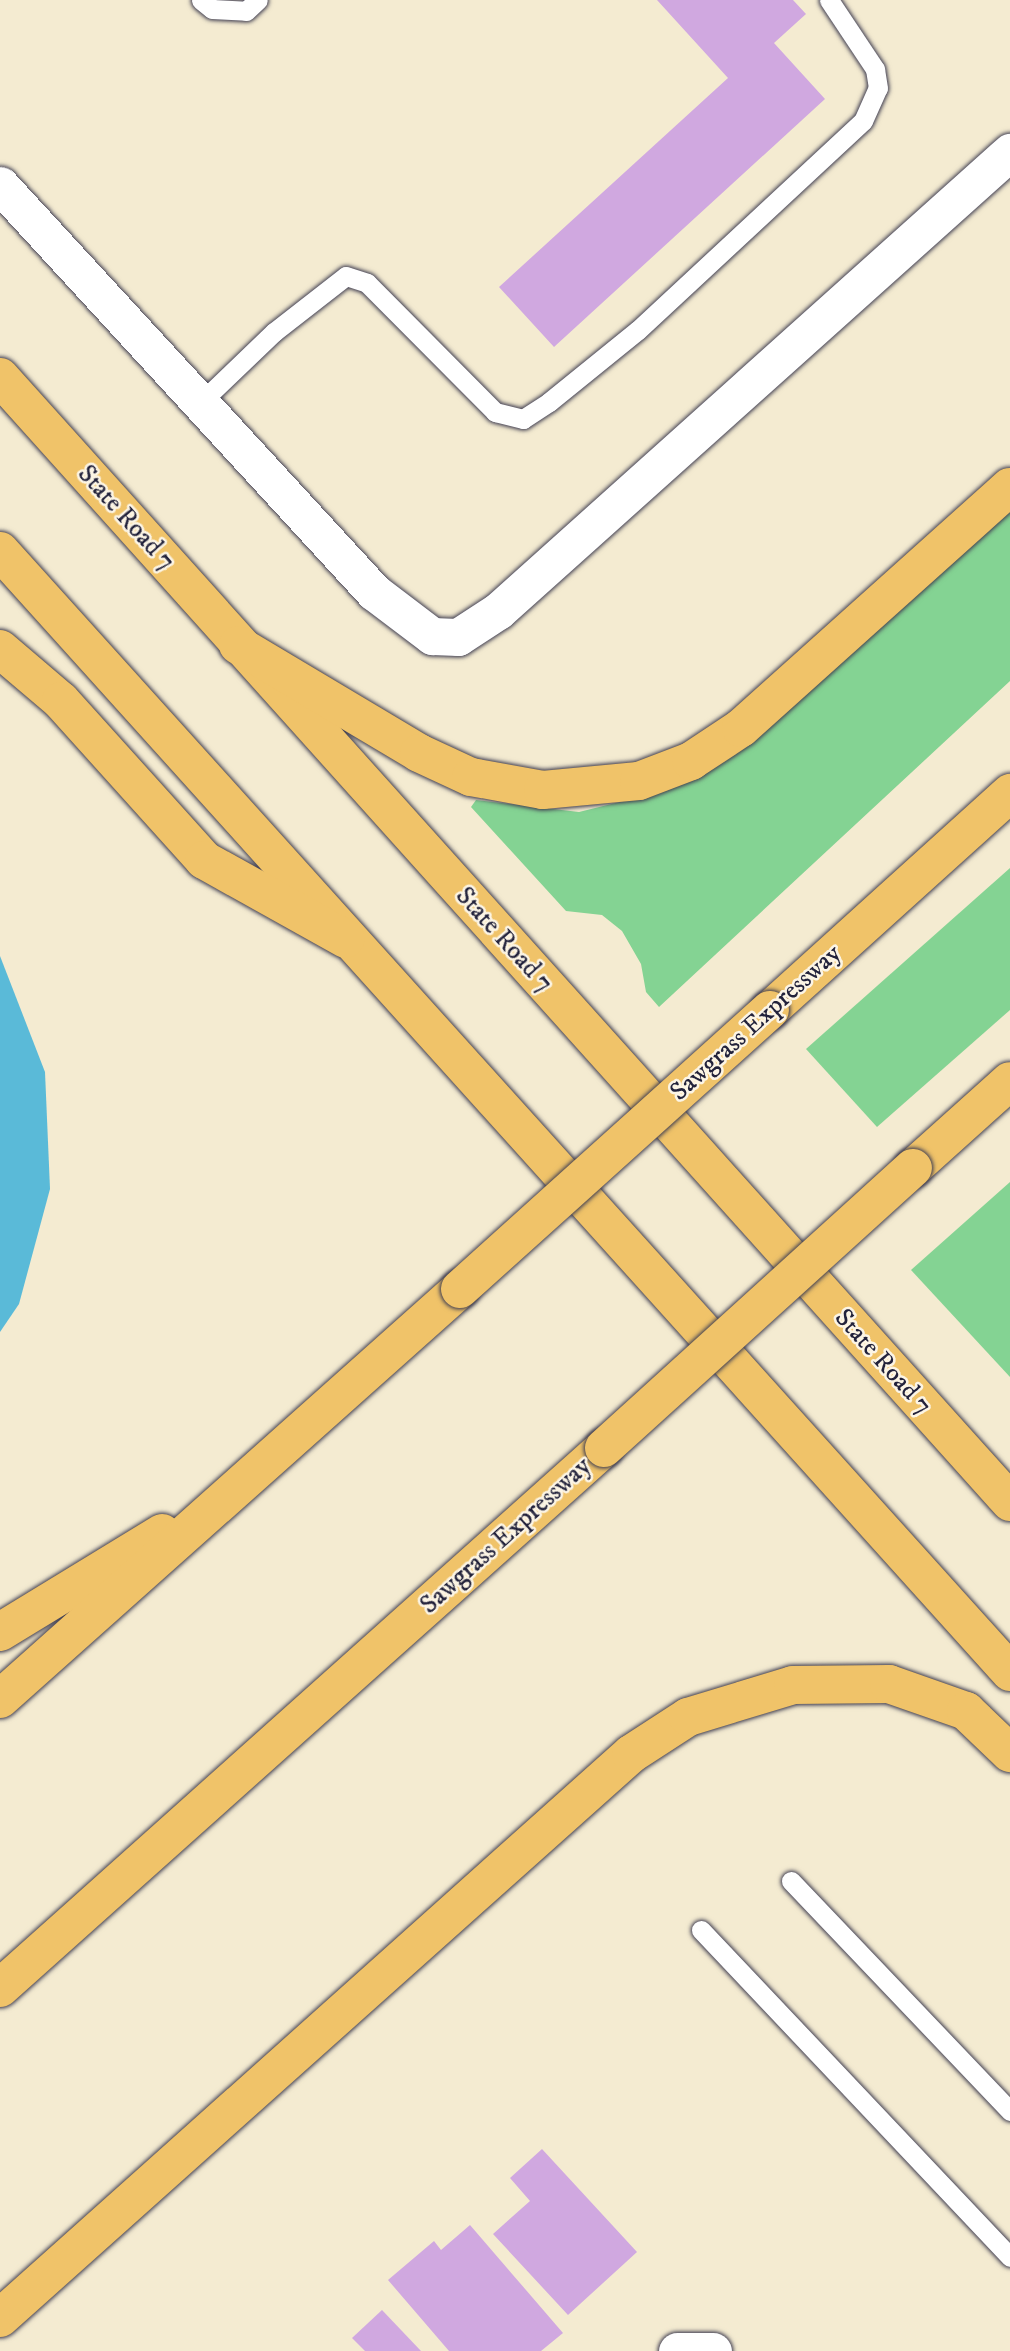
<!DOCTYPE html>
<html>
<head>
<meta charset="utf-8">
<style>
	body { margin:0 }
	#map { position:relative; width:1010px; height:2351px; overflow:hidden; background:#f4ebd1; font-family:"IM FELL DW Pica",serif }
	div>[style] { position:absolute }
	.green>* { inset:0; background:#84d393 }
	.water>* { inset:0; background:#5abad8 }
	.building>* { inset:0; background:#d0a8e0 }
	.roads { filter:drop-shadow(0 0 2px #424052) drop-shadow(0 0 2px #424052) }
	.lane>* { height:19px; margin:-9.5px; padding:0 9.5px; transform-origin:9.5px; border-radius:9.5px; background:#fff }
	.street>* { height:37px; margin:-18.5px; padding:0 18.5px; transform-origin:18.5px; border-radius:18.5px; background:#fff }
	.primary>* { height:38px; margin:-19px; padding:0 19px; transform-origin:19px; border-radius:19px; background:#f0c369 }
	.highway>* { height:38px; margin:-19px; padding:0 19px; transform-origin:19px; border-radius:19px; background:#f0c369 }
	.bridges { filter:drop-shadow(0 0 2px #424052) drop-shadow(0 0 2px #424052) }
	.highway-bridge>* { height:38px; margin:-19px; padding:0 19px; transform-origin:19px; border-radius:19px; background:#f0c369 }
	span { translate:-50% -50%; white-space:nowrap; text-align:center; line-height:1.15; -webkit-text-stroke:5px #fcf5e5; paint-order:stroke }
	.street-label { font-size:26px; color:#22223b }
</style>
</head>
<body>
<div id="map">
	<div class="green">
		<div style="clip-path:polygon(1010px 506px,1010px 681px,659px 1007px,646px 992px,641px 964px,622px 931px,602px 915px,566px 911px,471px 807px,476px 800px,579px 812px,668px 790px)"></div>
		<div style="clip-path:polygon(1010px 868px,1010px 1010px,877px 1127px,806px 1049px)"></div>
		<div style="clip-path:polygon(1010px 1182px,1010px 1377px,911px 1270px)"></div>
	</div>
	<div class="water">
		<div style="clip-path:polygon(0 956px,45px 1072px,50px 1189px,19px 1304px,0 1332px)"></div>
	</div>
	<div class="building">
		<div style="clip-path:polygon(657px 0,793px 0,806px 14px,774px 43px,825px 99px,554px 347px,499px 287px,728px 78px)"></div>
		<div style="clip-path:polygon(542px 2149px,637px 2252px,568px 2315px,493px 2234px,530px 2201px,510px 2178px)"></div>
		<div style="clip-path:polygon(470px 2225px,563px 2333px,541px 2351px,449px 2351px,388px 2280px,434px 2241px,441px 2250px)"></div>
		<div style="clip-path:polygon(382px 2310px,421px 2351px,365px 2351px,352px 2338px)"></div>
	</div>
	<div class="roads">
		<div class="lane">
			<div style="left:201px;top:0;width:14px;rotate:39deg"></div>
			<div style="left:212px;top:9px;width:34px;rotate:3deg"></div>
			<div style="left:246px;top:11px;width:16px;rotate:-43deg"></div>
			<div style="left:200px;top:403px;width:103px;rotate:-43.8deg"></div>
			<div style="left:274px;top:332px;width:91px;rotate:-37.9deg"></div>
			<div style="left:346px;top:276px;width:22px;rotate:18deg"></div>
			<div style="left:367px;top:283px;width:182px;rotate:45.2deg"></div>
			<div style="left:495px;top:412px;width:29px;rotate:14deg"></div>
			<div style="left:523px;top:419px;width:31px;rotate:-33deg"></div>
			<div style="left:549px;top:402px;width:114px;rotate:-39deg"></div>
			<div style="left:638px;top:330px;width:307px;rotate:-42.9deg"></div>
			<div style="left:863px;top:121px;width:36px;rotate:-66deg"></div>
			<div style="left:878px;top:88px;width:19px;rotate:-99deg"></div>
			<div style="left:875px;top:69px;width:83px;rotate:-123.7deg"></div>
			<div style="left:791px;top:1881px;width:318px;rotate:46.4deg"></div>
			<div style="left:701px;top:1930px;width:450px;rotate:46.6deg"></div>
		</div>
		<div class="street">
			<div style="left:0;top:185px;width:553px;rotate:47.42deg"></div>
			<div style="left:374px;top:592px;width:73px;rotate:37.2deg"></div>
			<div style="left:432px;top:636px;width:26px;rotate:2deg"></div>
			<div style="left:458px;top:637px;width:48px;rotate:-33deg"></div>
			<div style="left:498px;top:611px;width:688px;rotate:-41.88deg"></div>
			<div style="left:677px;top:2351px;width:36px"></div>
		</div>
		<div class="primary">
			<div style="left:0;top:377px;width:1512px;rotate:48.08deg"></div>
			<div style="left:0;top:551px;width:1509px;rotate:47.98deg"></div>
		</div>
		<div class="highway">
			<div style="left:238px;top:645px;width:211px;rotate:30.8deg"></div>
			<div style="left:419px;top:753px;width:57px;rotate:24.8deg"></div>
			<div style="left:471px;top:777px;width:73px;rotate:10.2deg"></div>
			<div style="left:543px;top:790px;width:96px;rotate:-5.4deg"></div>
			<div style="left:639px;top:781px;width:56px;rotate:-21deg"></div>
			<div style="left:691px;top:761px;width:60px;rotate:-33.4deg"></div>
			<div style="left:741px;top:728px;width:361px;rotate:-41.9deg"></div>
			<div style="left:0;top:649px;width:80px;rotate:40.4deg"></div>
			<div style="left:61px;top:701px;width:214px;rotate:48deg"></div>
			<div style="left:204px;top:860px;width:162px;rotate:29.1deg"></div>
			<div style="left:770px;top:1010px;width:324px;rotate:-42.1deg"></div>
			<div style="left:913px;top:1168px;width:130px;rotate:-41.9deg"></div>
			<div style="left:0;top:1632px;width:190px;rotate:-31.4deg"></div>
			<div style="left:0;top:1699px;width:616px;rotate:-41.71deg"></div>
			<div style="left:0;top:1988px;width:810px;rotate:-41.8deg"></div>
			<div style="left:0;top:2318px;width:846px;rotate:-41.79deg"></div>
			<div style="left:631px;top:1754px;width:68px;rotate:-33deg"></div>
			<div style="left:688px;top:1717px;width:110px;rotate:-16.9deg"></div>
			<div style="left:793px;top:1685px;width:96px;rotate:-0.6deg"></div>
			<div style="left:889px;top:1684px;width:82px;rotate:19.3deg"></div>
			<div style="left:966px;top:1711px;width:61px;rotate:43.7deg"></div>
		</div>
	</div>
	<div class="bridges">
		<div class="highway-bridge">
			<div style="left:460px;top:1289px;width:417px;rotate:-42deg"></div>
			<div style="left:604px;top:1448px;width:417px;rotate:-42.2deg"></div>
		</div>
	</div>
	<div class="street-label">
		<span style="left:126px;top:518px;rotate:48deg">State Road 7</span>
		<span style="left:504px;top:940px;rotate:48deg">State Road 7</span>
		<span style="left:756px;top:1023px;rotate:-42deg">Sawgrass Expressway</span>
		<span style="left:883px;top:1362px;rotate:48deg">State Road 7</span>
		<span style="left:506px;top:1536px;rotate:-42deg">Sawgrass Expressway</span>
	</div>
</div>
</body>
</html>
